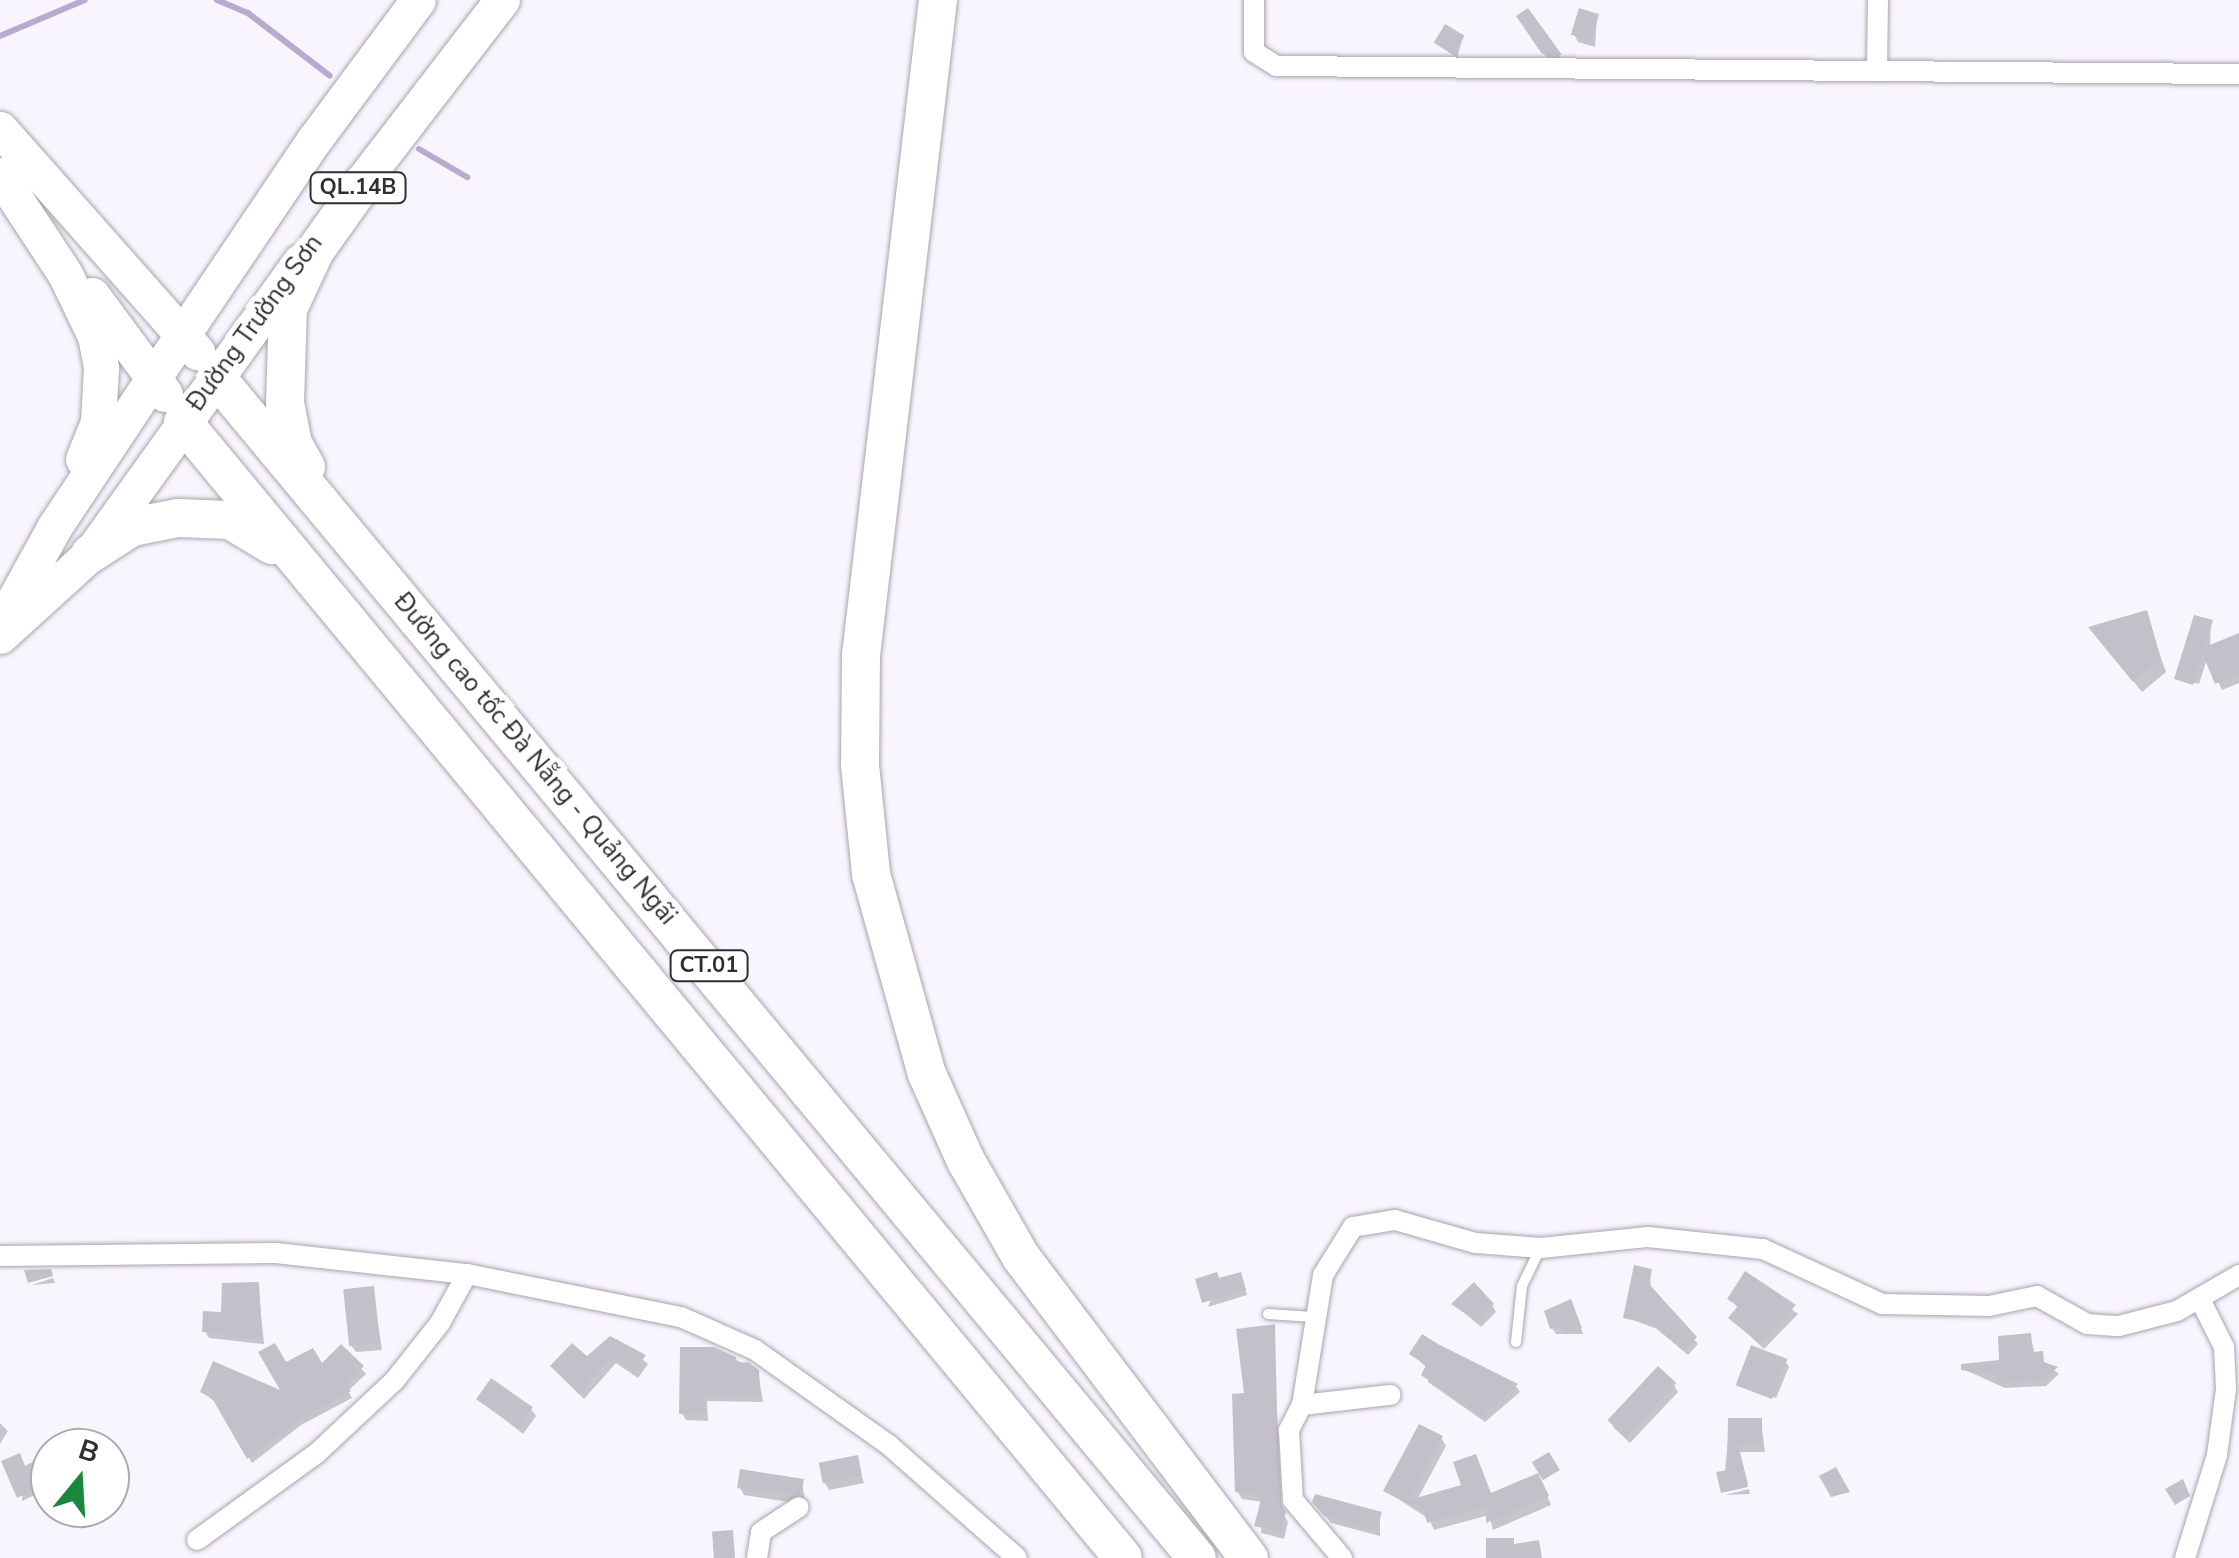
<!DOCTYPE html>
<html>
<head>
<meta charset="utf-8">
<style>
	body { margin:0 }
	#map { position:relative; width:2239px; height:1558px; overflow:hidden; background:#f9f5fe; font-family:"Nunito Sans",sans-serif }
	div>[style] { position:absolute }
	.shadow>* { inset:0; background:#0003 }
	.stream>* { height:6px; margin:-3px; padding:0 3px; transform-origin:3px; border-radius:3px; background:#b9abce }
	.building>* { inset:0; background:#c4c0c9; transform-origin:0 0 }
	.roads { filter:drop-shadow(0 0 2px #a8a4ad) drop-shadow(0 0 2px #a8a4ad) }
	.service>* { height:10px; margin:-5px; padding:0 5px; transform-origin:5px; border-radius:5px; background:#fff }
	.minor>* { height:20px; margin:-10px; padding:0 10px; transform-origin:10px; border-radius:10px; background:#fff }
	.trunk>* { height:35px; margin:-17.5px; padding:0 17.5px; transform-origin:17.5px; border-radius:17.5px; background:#fff }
	.motorway>* { height:38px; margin:-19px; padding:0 19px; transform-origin:19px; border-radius:19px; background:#fff }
	span { translate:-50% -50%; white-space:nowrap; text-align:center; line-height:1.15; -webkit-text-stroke:10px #fff; paint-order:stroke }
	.shield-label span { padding:2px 8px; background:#fff; border:2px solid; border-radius:8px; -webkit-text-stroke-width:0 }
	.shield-label { font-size:22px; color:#2f2e31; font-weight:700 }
	.street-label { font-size:25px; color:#2f2e31 }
	.north { position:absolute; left:30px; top:1428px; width:100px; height:100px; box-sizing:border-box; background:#fff; border:2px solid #acabad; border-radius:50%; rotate:18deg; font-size:28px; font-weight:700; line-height:40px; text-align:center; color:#2f2e31 }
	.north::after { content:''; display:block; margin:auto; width:35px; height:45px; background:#19873e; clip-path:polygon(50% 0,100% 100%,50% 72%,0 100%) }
</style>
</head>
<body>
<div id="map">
	<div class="shadow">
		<div style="clip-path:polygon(1527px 11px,1560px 56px,1563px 61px,1549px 61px,1523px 24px)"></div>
		<div style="clip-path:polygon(1597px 16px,1595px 47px,1578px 42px,1574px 34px)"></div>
		<div style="clip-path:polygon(1463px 37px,1457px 58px,1436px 43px)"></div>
		<div style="clip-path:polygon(2145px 613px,2166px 672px,2142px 692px,2092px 629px)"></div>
		<div style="clip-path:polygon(2211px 623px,2210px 648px,2239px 638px,2239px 683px,2222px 690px,2207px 659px,2199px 684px,2177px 679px)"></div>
		<div style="clip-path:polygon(1650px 1271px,1651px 1290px,1698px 1344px,1688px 1355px,1657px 1329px,1625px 1317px)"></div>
		<div style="clip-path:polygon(1746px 1275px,1798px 1314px,1764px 1349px,1731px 1318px,1739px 1309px,1730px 1299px)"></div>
		<div style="clip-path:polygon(53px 1278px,55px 1283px,32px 1285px)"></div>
		<div style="clip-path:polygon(1243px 1280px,1247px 1295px,1208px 1307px,1219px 1281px)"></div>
		<div style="clip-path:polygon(258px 1284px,264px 1344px,209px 1338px,205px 1331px)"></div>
		<div style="clip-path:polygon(373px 1289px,382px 1350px,356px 1352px,351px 1345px)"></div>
		<div style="clip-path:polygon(1454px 1304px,1492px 1305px,1496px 1312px,1481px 1327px)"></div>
		<div style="clip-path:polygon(1573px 1308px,1583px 1334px,1556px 1334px,1552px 1328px)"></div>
		<div style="clip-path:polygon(1273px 1327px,1282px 1511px,1288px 1522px,1284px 1539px,1261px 1533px,1263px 1502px,1242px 1499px,1237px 1491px,1247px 1395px)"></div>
		<div style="clip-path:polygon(2030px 1335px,2035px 1355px,2059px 1374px,2046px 1386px,2005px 1388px,1963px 1369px,2001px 1362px)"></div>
		<div style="clip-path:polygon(1423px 1337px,1516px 1386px,1520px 1392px,1485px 1422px,1428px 1382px,1428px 1369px,1412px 1354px)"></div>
		<div style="clip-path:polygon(617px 1339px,648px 1364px,638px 1378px,616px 1363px,584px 1399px,553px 1367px,587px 1360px,596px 1348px,602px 1352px)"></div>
		<div style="clip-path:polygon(341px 1347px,366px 1374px,348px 1391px,352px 1398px,301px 1425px,252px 1463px,218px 1404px,202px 1392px,286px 1395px)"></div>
		<div style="clip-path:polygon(735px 1359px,758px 1372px,763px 1402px,707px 1401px,708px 1421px,686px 1420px,682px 1413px)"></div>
		<div style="clip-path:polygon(1785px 1361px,1789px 1367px,1776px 1398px,1738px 1385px)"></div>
		<div style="clip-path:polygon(1674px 1385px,1678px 1392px,1630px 1443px,1614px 1428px,1610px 1420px)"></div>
		<div style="clip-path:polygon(479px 1399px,531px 1409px,536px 1416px,523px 1434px)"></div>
		<div style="clip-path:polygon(1730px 1420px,1761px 1421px,1765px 1452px,1740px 1452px,1748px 1484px,1723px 1490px)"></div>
		<div style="clip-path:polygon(0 1423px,8px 1431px,0 1444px)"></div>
		<div style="clip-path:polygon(1441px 1438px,1446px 1446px,1417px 1500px,1492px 1496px,1542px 1484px,1551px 1505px,1493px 1530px,1489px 1515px,1434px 1530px,1429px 1519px,1386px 1491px)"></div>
		<div style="clip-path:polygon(856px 1458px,864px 1483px,829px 1490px,825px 1483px)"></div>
		<div style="clip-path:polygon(41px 1460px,50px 1488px,22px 1501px,24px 1468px)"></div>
		<div style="clip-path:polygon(802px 1481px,805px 1501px,795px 1503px,744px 1495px,740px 1488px)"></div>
		<div style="clip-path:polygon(1749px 1489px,1750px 1494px,1725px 1495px)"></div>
		<div style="clip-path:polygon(1320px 1509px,1380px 1515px,1380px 1536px,1331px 1523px)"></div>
	</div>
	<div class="stream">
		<div style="left:217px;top:0;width:34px;rotate:23deg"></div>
		<div style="left:248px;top:13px;width:103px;rotate:37.5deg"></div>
		<div style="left:0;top:36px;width:92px;rotate:-23deg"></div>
		<div style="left:419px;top:149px;width:56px;rotate:30.3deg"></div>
	</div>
	<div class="building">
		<div style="clip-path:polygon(1528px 8px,1562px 55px,1542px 54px,1516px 16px)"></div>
		<div style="left:1579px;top:8px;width:21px;height:28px;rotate:17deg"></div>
		<div style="left:1445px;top:24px;width:23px;height:22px;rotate:31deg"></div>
		<div style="clip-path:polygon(2147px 610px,2161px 659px,2133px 682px,2088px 627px)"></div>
		<div style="clip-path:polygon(2194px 615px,2213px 620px,2205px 647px,2239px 633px,2239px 674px,2215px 684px,2203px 655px,2193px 685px,2174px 679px)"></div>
		<div style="clip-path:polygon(1634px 1265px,1652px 1269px,1649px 1284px,1697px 1337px,1684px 1351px,1651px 1324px,1623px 1318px)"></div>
		<div style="clip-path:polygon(51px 1269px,53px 1276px,28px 1283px,24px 1270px)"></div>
		<div style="clip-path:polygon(1745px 1271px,1796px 1305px,1759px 1343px,1728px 1318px,1738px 1306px,1727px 1299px)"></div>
		<div style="clip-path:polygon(1217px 1272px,1219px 1278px,1241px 1272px,1246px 1290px,1202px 1303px,1195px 1279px)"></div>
		<div style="clip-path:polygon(259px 1282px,262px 1337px,223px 1339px,226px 1333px,202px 1332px,203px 1311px,221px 1312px,222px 1283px)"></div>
		<div style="clip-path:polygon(1474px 1282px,1494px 1304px,1476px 1321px,1451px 1304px)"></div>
		<div style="left:374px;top:1286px;width:57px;height:31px;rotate:84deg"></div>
		<div style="clip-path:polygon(1571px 1299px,1582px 1328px,1566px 1334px,1562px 1325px,1550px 1329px,1544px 1311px)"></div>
		<div style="clip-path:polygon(1275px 1324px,1279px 1501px,1286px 1512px,1281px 1532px,1254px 1526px,1262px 1496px,1235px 1492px,1232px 1394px,1244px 1393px,1236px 1329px)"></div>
		<div style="clip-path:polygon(2031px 1333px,2033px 1352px,2043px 1351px,2044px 1362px,2058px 1367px,2043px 1380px,1999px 1383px,1998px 1376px,1961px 1370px,1961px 1364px,1999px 1360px,1998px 1336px)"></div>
		<div style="clip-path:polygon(1422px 1334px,1438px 1344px,1518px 1384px,1481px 1417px,1421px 1375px,1426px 1365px,1409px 1354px)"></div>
		<div style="clip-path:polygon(610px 1336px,646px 1355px,634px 1372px,611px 1357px,579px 1394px,550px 1366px,572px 1343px,587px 1356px)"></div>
		<div style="clip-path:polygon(275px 1343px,286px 1362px,313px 1348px,322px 1363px,341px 1344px,364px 1366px,347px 1384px,351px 1391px,298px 1420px,247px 1459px,212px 1398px,200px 1392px,213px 1361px,280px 1390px,258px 1352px)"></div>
		<div style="left:1751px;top:1345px;width:39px;height:43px;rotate:21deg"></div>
		<div style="clip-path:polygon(680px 1347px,714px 1347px,736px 1357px,737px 1363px,748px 1362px,759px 1370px,760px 1396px,704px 1395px,705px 1414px,679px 1414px)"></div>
		<div style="left:1658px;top:1366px;width:25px;height:74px;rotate:43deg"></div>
		<div style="left:491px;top:1378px;width:51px;height:26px;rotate:35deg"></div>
		<div style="clip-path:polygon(1728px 1418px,1762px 1418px,1762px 1445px,1738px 1445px,1748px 1487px,1721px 1493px,1716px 1472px,1727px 1470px)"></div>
		<div style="clip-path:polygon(1419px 1424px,1443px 1436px,1409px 1500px,1461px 1485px,1453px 1462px,1476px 1454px,1491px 1493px,1538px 1473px,1549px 1496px,1486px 1523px,1486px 1506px,1427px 1523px,1424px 1512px,1383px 1491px)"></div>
		<div style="left:1549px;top:1452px;width:21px;height:20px;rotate:59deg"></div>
		<div style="clip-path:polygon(20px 1453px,25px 1466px,42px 1457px,50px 1482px,17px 1498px,1px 1461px)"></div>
		<div style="left:858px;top:1455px;width:21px;height:40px;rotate:79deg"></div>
		<div style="clip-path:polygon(1836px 1467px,1850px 1492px,1831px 1497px,1819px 1476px)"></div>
		<div style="clip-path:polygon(740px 1469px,804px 1479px,801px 1494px,737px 1488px)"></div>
		<div style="clip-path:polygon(2183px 1479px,2190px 1496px,2175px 1505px,2165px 1489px)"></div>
		<div style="clip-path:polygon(1315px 1494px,1382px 1512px,1376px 1530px,1324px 1516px,1312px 1502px)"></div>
		<div style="left:733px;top:1530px;width:28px;height:21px;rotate:86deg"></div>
		<div style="clip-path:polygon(1486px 1538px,1514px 1538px,1514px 1544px,1539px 1540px,1542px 1558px,1486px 1558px)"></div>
	</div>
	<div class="roads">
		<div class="service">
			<div style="left:1268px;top:1314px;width:45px;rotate:3.8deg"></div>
			<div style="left:1516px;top:1342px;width:56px;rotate:-83.9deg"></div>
			<div style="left:1522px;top:1286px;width:41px;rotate:-64.1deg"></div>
		</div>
		<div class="minor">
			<div style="left:1254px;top:0;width:52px;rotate:90deg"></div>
			<div style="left:1254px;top:52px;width:26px;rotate:32deg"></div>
			<div style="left:1276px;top:66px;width:963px;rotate:0.48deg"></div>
			<div style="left:1877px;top:71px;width:71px;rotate:-89.2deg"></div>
			<div style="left:0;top:1256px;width:276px;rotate:-0.6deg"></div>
			<div style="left:276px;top:1253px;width:192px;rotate:6.3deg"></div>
			<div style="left:467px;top:1274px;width:218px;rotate:11.4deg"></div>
			<div style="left:681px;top:1317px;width:81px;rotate:24deg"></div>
			<div style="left:755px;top:1350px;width:166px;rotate:35.4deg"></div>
			<div style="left:890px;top:1446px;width:169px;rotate:41.4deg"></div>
			<div style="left:1302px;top:1405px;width:132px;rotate:-80.8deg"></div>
			<div style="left:1323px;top:1275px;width:57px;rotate:-58deg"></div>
			<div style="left:1353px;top:1227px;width:43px;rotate:-9.5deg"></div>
			<div style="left:1395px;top:1220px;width:84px;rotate:15.9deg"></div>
			<div style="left:1476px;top:1243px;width:65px;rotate:4.4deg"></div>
			<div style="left:1541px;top:1248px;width:108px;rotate:-5.9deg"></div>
			<div style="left:1648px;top:1237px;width:116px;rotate:6deg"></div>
			<div style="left:1763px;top:1249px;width:131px;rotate:24.8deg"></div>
			<div style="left:1882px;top:1304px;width:107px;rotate:1.1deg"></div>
			<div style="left:1989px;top:1306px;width:49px;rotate:-11.8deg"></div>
			<div style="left:2037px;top:1296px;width:57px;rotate:29.2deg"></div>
			<div style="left:2087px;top:1324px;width:32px;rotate:4deg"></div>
			<div style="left:2119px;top:1326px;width:60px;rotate:-14.5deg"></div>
			<div style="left:2177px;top:1311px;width:72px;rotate:-30.1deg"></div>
			<div style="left:197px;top:1540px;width:147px;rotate:-35.9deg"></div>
			<div style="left:316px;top:1454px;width:108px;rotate:-43.1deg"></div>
			<div style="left:395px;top:1380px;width:73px;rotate:-51.7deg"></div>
			<div style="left:440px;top:1323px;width:56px;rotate:-61.1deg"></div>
			<div style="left:757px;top:1558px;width:26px;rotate:-81deg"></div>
			<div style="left:761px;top:1532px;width:45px;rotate:-33.3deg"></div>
			<div style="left:1342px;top:1558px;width:76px;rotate:-130.2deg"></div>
			<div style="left:1293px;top:1500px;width:70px;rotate:-93.3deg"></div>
			<div style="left:1289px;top:1430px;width:28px;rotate:-63deg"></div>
			<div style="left:1302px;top:1405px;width:89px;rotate:-6.5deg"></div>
			<div style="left:2185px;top:1558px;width:108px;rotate:-72.7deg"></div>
			<div style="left:2217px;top:1455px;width:67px;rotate:-82.2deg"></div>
			<div style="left:2226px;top:1389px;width:42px;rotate:-92.7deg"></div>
			<div style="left:2224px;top:1347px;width:51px;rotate:-116.6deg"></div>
		</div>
		<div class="trunk">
			<div style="left:0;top:129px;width:298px;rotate:48.5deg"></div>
			<div style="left:0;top:175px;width:118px;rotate:56.7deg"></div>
			<div style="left:65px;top:274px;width:69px;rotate:64.2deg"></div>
			<div style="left:95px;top:336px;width:33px;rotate:79deg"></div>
			<div style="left:101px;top:368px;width:54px;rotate:93.2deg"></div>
			<div style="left:98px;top:422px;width:40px;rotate:112deg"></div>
			<div style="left:347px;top:201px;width:254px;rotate:-52.4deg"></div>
			<div style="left:92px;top:295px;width:123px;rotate:53.6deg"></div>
			<div style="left:2px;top:622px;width:110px;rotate:-61.1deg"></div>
			<div style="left:55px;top:526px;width:179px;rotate:-56.4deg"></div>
			<div style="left:154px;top:377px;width:286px;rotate:-56deg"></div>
			<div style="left:314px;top:140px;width:174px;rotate:-53.4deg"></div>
			<div style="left:0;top:636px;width:122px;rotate:-42.3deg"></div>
			<div style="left:90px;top:554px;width:360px;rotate:-54.3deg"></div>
		</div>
		<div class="motorway">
			<div style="left:938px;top:0;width:660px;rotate:96.7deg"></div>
			<div style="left:861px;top:655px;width:110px;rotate:90.5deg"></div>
			<div style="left:860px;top:765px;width:110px;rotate:84.2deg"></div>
			<div style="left:871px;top:874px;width:208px;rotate:74.4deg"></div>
			<div style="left:927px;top:1074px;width:95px;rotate:65.9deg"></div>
			<div style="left:966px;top:1161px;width:111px;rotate:60.2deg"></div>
			<div style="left:1021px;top:1257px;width:378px;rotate:52.9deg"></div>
			<div style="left:216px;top:377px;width:1535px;rotate:50.29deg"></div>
			<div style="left:183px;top:422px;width:1474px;rotate:50.39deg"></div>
			<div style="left:306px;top:467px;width:26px;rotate:-119deg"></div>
			<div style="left:293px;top:444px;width:42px;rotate:-101deg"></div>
			<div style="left:285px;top:403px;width:94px;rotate:-88.2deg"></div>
			<div style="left:288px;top:309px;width:64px;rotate:-65deg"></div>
			<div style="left:315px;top:251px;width:85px;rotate:-54.6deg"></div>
			<div style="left:90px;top:554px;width:50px;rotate:-32.7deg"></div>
			<div style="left:132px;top:527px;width:47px;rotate:-11.1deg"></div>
			<div style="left:178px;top:518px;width:52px;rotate:2.2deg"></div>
			<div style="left:230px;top:520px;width:49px;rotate:30.8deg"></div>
		</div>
	</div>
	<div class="shield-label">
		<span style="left:358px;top:188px">QL.14B</span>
		<span style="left:709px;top:966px">CT.01</span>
	</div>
	<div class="street-label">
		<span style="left:255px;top:323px;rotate:-54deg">Đường Trường Sơn</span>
		<span style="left:535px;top:759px;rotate:50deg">Đường cao tốc Đà Nẵng - Quảng Ngãi</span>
	</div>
	<div class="north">B</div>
</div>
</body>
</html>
